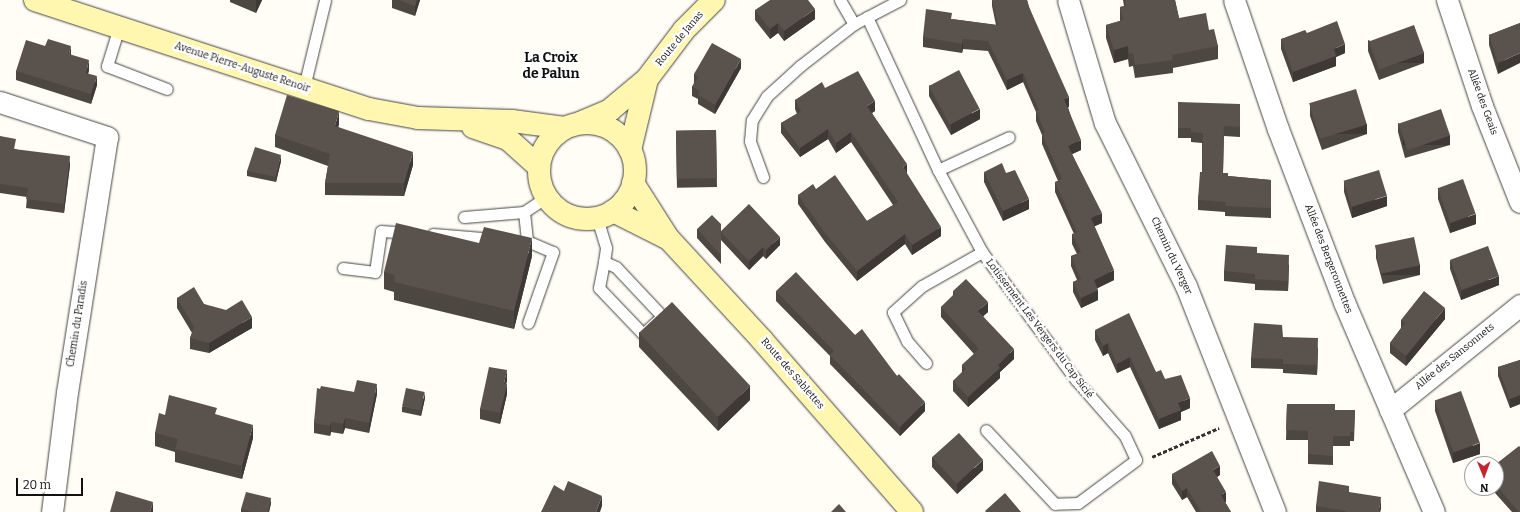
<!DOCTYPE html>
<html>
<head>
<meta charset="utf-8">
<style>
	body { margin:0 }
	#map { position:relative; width:1520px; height:512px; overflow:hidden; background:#fffdf5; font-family:Bitter,serif }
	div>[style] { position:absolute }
	.path>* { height:2.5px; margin-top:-1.25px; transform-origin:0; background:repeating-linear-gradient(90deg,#333 0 4px,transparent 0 6px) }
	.roads { filter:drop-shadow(0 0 1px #444) drop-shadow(0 0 1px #444) }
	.lane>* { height:11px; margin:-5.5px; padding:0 5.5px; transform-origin:5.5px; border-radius:5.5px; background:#fff }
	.street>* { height:21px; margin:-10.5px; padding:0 10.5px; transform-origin:10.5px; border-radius:10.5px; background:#fff }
	.secondary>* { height:22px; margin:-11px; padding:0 11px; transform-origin:11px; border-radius:11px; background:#fff6b0 }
	.secondary>.ring { margin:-11px; padding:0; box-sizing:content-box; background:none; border:22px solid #fff6b0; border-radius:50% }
	.wall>* { inset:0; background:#4d4742; transform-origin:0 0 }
	.shaded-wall>* { inset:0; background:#3f3936; transform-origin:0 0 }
	.building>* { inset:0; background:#5a524d; transform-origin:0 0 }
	span { translate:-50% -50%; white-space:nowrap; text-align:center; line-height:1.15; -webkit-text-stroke:4px #fff; paint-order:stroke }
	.street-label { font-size:10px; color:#111 }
	.district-label { font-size:14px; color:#111; font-weight:700 }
	.north { position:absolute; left:1464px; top:456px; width:40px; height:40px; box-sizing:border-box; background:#fff; border:1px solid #a0a0a0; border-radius:50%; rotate:179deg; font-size:11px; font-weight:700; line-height:16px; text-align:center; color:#111 }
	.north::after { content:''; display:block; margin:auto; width:14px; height:18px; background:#c4262e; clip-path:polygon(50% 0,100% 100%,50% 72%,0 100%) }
	.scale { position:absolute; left:16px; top:478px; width:67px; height:18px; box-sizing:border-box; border:2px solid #111; border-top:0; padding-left:5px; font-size:12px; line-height:14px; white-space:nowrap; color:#111; -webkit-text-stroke:3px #fff; paint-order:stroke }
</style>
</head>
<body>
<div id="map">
	<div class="path">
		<div style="left:1152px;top:457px;width:73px;rotate:-23.4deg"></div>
	</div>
	<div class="roads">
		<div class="lane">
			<div style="left:840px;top:0;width:28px;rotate:60deg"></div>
			<div style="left:867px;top:17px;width:169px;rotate:65.1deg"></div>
			<div style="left:938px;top:170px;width:93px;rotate:61.8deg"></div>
			<div style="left:982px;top:252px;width:159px;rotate:53.7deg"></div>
			<div style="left:1076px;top:380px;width:74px;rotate:48.8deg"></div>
			<div style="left:1125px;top:436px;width:26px;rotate:65deg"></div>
			<div style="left:1136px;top:460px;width:72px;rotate:143.4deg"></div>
			<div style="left:1078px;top:503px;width:23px;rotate:178deg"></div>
			<div style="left:1055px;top:504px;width:101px;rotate:-133deg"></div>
			<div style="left:119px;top:27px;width:41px;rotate:107.1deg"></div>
			<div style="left:107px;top:66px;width:64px;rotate:21deg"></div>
			<div style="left:304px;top:87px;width:89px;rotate:-76.4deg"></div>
			<div style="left:938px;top:170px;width:78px;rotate:-24.9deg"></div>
			<div style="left:763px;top:177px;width:38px;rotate:-110deg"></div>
			<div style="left:750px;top:141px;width:21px;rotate:-85deg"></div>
			<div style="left:752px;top:120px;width:28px;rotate:-58deg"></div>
			<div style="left:767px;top:96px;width:45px;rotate:-42.3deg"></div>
			<div style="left:800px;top:66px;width:68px;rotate:-37.9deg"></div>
			<div style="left:854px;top:24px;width:52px;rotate:-27.6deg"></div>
			<div style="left:524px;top:212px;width:29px;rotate:84deg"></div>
			<div style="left:527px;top:241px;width:28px;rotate:23deg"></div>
			<div style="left:553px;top:252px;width:75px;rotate:109.4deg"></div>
			<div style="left:464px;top:217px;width:60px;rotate:-4.8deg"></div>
			<div style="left:524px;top:212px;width:27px;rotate:-34deg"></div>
			<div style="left:597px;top:218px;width:31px;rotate:73deg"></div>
			<div style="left:606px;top:248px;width:14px;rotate:98deg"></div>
			<div style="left:604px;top:262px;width:26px;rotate:101deg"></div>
			<div style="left:599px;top:288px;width:64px;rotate:46.3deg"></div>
			<div style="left:643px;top:334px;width:26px;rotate:-43deg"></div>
			<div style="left:662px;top:316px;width:67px;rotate:-133.2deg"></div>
			<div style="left:616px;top:267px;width:13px;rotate:-157deg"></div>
			<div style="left:433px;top:234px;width:61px;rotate:4.7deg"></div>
			<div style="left:343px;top:268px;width:32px;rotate:7deg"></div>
			<div style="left:375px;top:272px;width:41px;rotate:-81.7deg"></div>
			<div style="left:381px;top:231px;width:27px;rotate:4deg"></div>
			<div style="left:926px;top:363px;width:29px;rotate:-131deg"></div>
			<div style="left:907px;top:341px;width:32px;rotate:-116deg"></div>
			<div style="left:893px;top:312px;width:39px;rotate:-42deg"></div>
			<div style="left:922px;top:286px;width:69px;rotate:-29.5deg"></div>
		</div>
		<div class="street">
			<div style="left:1068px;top:0;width:128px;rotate:73.3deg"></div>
			<div style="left:1105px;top:123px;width:182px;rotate:63.6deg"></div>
			<div style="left:1186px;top:286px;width:243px;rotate:68.5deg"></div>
			<div style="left:1234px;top:0;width:136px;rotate:71.2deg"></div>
			<div style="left:1278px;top:129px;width:185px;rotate:69.1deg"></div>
			<div style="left:1344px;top:302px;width:228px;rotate:66.8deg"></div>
			<div style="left:1447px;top:0;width:112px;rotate:71.7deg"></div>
			<div style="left:1482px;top:106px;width:103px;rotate:68.4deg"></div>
			<div style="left:0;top:102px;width:113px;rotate:18.1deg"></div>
			<div style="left:107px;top:137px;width:258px;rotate:98.9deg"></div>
			<div style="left:67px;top:392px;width:121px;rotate:97.1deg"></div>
			<div style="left:1390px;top:410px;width:167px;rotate:-38.9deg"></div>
		</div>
		<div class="secondary">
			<div style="left:35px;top:0;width:351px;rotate:18.1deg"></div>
			<div style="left:369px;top:109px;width:50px;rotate:10.4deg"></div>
			<div style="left:418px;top:118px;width:94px;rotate:1.8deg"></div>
			<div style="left:512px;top:121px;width:53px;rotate:7.5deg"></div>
			<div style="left:580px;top:123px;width:33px;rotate:-23deg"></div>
			<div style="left:610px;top:110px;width:48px;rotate:-40deg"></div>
			<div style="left:647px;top:79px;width:61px;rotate:-52.9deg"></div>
			<div style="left:684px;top:30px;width:42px;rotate:-45deg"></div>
			<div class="ring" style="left:539px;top:123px;width:74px;height:74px"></div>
			<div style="left:473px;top:127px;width:37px;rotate:19deg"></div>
			<div style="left:508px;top:139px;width:42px;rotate:42.1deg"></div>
			<div style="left:630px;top:150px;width:73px;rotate:-76.5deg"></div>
			<div style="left:633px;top:183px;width:65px;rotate:57.5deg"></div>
			<div style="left:668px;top:238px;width:139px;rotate:47.3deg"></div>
			<div style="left:762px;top:340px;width:228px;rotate:48.9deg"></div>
			<div style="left:613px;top:211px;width:60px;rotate:26.6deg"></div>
		</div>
	</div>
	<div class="wall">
		<div style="clip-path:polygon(230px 0,262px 0,256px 13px,230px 2px)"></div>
		<div style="clip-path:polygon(392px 0,420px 0,415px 16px,392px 8px)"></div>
		<div style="clip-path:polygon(992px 0,1027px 0,1029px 7px,1069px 107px,1068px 107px,1081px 150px,1072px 154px,1102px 223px,1094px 226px,1114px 280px,1097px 288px,1098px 300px,1081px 308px,1073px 292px,1073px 282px,1077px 280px,1071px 266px,1071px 256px,1077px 254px,1072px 244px,1072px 234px,1074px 234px,1055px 192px,1055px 182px,1058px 181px,1042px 144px,1042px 135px,1036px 121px,1036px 112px,1023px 82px,1007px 90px,988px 51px,963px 49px,962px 53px,923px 47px,923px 37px,952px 19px,996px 25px,992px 6px)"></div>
		<div style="clip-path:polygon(1123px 0,1175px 0,1179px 18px,1209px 30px,1218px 46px,1218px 59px,1173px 68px,1173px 73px,1135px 78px,1133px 66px,1129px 67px,1128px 59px,1114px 63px,1106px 38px,1106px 25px,1120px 21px,1120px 7px,1124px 6px)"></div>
		<div style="clip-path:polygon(755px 10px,815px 19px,784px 41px,778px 33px,770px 39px,755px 20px)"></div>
		<div style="clip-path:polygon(1520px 23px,1498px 74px,1489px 45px,1489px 35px)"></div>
		<div style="clip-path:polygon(1307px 33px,1345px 53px,1336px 57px,1336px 66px,1293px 82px,1281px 49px,1281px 39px)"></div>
		<div style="clip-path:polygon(1368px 40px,1424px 63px,1379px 80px,1368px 51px)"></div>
		<div style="clip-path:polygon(71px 55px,89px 70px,88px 74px,97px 85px,91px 104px,16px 80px,16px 71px)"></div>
		<div style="clip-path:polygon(741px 68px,715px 114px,698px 104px,698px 99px,692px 96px,692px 87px,694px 83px,694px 74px)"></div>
		<div style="clip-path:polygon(929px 85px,980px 119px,951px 135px,929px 96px)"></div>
		<div style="clip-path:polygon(825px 88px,875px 111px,872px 113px,907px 174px,941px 236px,912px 255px,905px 244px,857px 281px,825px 242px,798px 204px,798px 195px,816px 189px,867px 221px,893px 205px,851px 142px,836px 153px,828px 139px,800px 157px,781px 133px,781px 123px,797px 114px,795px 109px,795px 100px)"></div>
		<div style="clip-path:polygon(1178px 102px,1240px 114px,1240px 137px,1224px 136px,1223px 173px,1228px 176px,1271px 180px,1271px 218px,1225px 216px,1225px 212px,1198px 210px,1198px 200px,1202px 172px,1202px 143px,1191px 142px,1191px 138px,1178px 138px)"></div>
		<div style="clip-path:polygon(1310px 106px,1367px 134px,1322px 150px,1310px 116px)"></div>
		<div style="clip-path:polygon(1398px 123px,1450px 145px,1405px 158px,1398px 132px)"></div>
		<div style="clip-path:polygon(339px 124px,338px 127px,413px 165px,404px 196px,325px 195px,325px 183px,328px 166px,275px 147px,275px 135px)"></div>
		<div style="left:716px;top:130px;width:57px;height:40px;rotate:89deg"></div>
		<div style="clip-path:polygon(0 136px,15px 149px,70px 165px,64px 213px,26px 208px,27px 197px,0 193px)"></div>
		<div style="clip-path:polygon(281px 161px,276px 182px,247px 176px,247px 171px)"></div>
		<div style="clip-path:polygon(984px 172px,1029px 209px,1003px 221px,984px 182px)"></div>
		<div style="clip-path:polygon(1344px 182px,1387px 206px,1352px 218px,1344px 192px)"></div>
		<div style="clip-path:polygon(1438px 188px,1476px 224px,1450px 233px,1438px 199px)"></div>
		<div style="clip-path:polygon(697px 229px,721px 231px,780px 245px,766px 259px,763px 256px,749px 270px,721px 240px,721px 264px,697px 238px)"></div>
		<div style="clip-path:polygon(479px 243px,532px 256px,514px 329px,394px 300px,394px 292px,384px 289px,384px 272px)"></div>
		<div style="clip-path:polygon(1376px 248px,1420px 275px,1383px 284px,1376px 258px)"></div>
		<div style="clip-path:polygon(1257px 253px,1289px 265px,1288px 291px,1255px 290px,1255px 284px,1224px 281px,1224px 271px)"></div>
		<div style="clip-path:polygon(1450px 260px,1499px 285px,1461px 300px,1450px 269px)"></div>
		<div style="clip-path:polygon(776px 291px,855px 335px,897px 376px,925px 411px,900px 436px,830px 364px,830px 356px,776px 301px)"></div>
		<div style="clip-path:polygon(953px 291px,988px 312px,983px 316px,1014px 359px,1000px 372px,1000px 378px,968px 407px,953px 391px,953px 381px,962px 372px,962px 365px,974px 354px,941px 317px,941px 307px,953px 296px)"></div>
		<div style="clip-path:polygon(177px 298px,204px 304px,252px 328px,209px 353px,190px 349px,190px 338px,192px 333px,177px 308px)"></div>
		<div style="clip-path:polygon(1445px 319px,1406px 366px,1390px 353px,1390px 343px,1401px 328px,1401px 320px)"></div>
		<div style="clip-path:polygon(1095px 330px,1156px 372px,1165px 379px,1190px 408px,1181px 412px,1181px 420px,1159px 429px,1130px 367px,1117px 373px,1108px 353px,1103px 356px,1095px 340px)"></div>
		<div style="clip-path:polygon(639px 332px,750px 400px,718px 431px,639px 347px)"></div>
		<div style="clip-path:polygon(1283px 337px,1318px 348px,1317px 375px,1283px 373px,1283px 369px,1251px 368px,1251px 358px)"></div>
		<div style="clip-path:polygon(1520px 360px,1520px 404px,1510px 408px,1498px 376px,1498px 367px)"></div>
		<div style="clip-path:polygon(507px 381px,506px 383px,507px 394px,500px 424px,480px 419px,480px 409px)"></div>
		<div style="clip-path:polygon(320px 389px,354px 392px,377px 394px,369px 433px,345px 428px,343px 434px,331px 432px,330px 436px,314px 433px,314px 423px)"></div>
		<div style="clip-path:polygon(425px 398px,421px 416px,402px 412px,402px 407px)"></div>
		<div style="clip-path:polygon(1435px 401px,1480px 454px,1453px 463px,1435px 411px)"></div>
		<div style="clip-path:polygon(1287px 404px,1335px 410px,1355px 410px,1354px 441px,1350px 441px,1350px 446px,1333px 446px,1333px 465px,1308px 464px,1308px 440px,1286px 440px)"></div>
		<div style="clip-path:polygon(165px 415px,217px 415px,253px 438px,242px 479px,175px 462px,175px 452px,155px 446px,155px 433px)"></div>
		<div style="clip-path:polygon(932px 457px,983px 470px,957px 494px,932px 467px)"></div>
		<div style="clip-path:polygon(1496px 464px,1520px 512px,1512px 512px,1495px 493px,1496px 483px,1497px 482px,1497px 477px,1496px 475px)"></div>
		<div style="clip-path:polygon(1172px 474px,1220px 475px,1217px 477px,1225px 502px,1231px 512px,1196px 512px,1187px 497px,1182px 500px,1172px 484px)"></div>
		<div style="clip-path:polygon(1349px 492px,1381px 508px,1380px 512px,1316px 512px,1316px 506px)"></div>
		<div style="clip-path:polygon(271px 503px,269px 512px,241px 512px,241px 509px)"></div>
	</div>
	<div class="shaded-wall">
		<div style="clip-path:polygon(256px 0,262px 0,256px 13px)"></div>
		<div style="clip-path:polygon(417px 0,420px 0,415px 16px,415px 6px)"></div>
		<div style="clip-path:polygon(815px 9px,815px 19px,784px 41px,784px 31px)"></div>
		<div style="clip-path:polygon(778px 23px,778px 33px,770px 39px,770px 29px)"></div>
		<div style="clip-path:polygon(963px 39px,963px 49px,962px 53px,962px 44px)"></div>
		<div style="clip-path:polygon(1345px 44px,1345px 53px,1336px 57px,1336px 66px,1293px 82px,1293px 72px,1334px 49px)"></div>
		<div style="clip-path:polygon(71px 46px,71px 56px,69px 54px)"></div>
		<div style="clip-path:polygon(1128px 46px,1128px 59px,1114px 63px,1114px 50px)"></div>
		<div style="left:1424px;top:53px;width:10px;height:48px;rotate:90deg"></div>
		<div style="clip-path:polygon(1520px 53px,1520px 63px,1498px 74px,1498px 63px)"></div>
		<div style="clip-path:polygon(741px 59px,741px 68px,715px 114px,715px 105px)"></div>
		<div style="clip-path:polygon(89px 60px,89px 70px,86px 82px,86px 73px)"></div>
		<div style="clip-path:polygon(1023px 73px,1023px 82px,1007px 90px,1007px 80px)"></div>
		<div style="clip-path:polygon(97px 76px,97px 85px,91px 104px,91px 94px)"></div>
		<div style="clip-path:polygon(1069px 97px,1069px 107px,1064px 108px,1064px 99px)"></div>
		<div style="clip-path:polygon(875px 101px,875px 111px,867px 116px,867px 106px)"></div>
		<div style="clip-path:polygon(980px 109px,980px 119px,951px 135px,951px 124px)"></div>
		<div style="clip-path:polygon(339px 111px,339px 124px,335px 139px,335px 126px)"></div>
		<div style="left:1367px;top:124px;width:10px;height:48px;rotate:90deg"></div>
		<div style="clip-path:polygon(828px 129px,828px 139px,800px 157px,800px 148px)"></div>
		<div style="clip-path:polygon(851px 132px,851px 142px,836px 153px,836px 143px)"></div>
		<div style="left:1450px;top:135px;width:10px;height:47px;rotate:90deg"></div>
		<div style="clip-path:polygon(1081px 140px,1081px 150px,1068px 156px,1068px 146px)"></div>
		<div style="clip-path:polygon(413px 152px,413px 165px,404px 196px,404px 183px)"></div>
		<div style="clip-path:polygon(281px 155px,281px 161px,276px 182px,276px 177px)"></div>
		<div style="clip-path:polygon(70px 156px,70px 165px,64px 213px,64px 204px)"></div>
		<div style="clip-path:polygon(907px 164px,907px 174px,903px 167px)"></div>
		<div style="clip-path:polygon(1387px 196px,1387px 206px,1352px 218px,1352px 207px)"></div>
		<div style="clip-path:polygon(1029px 199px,1029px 209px,1003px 221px,1003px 211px)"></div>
		<div style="clip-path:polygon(1102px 213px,1102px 223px,1091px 228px,1091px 218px)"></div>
		<div style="clip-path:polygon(1476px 214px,1476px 224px,1450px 233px,1450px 223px)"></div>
		<div style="clip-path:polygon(941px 227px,941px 236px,912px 255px,912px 245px)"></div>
		<div style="clip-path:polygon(905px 234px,905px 244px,857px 281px,857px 271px)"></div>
		<div style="clip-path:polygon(780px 237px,780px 245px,766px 259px,766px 250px)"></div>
		<div style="clip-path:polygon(532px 238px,532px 256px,514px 329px,514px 311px)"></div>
		<div style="clip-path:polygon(763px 247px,763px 256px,749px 270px,749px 261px)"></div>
		<div style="clip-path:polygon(1289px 255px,1289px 265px,1288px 291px,1288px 281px)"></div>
		<div style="left:1420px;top:265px;width:10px;height:38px;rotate:90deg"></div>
		<div style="clip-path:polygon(1114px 270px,1114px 280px,1094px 290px,1094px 280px)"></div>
		<div style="clip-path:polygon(1499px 276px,1499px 285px,1461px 300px,1461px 291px)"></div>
		<div style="clip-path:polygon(1098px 290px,1098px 300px,1081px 308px,1081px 298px)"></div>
		<div style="clip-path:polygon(988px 302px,988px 312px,978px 321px,978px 311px)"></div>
		<div style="clip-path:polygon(1445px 308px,1445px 319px,1406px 366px,1406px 356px)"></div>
		<div style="clip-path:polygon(252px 317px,252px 328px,209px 353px,209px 343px)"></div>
		<div style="clip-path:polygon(1318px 338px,1318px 348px,1317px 375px,1317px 365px)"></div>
		<div style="clip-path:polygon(1108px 343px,1108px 353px,1103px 356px,1103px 346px)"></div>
		<div style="clip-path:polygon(1014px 349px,1014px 359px,1000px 372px,1000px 378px,968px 407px,968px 397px)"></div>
		<div style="clip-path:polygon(1130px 357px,1130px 367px,1117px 373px,1117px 364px)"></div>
		<div style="clip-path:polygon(507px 370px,507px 381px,504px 393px,504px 383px)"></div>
		<div style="clip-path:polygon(377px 384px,377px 394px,369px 433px,369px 423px)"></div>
		<div style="clip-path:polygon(507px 384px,507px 394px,500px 424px,500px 413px)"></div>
		<div style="clip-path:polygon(750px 386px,750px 400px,718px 431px,718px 417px)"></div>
		<div style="clip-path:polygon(425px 392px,425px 398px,421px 416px,421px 411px)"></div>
		<div style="clip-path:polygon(1520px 395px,1520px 404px,1510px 408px,1510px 399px)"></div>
		<div style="clip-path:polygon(1190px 398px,1190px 408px,1181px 412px,1181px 420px,1159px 429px,1159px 419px,1178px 403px)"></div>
		<div style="clip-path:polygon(925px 402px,925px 411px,900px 436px,900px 427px)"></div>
		<div style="clip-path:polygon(345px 418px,345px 428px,343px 434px,343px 424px)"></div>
		<div style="clip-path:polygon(331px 422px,331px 432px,330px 436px,330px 426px)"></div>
		<div style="clip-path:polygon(253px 425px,253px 438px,242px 479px,242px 466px)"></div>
		<div style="clip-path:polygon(1480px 443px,1480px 454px,1453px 463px,1453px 453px)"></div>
		<div style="clip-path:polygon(983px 460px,983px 470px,957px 494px,957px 484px)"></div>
		<div style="clip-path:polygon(1220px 466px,1220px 475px,1213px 479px,1213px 470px)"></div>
		<div style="clip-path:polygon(1187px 488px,1187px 497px,1182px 500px,1182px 491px)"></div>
		<div style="clip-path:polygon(1226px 492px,1226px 502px,1221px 504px,1221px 495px)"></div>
		<div style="clip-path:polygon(602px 496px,602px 506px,600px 512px,596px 512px)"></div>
		<div style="clip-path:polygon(1381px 497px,1381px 508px,1380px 512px,1379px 512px)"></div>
		<div style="clip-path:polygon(271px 498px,271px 503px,269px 512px,268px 512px)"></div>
		<div style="clip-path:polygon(153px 502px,153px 512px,150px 512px)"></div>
	</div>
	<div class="building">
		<div style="clip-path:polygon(399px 0,417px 0,415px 6px)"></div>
		<div style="clip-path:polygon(770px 0,808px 0,815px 9px,784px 31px,778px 23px,770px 29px,755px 10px)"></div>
		<div style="clip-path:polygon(992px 0,1027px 0,1029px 7px,1069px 97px,1064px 99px,1081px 140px,1068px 146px,1102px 213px,1091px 218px,1114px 270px,1094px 280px,1098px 290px,1081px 298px,1073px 282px,1081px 279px,1071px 256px,1081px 252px,1072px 234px,1077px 232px,1055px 182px,1062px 179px,1042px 134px,1045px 132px,1036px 111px,1039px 110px,1023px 73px,1007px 80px,988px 41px,963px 39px,962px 44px,923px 37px,926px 9px,952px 13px,951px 19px,998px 25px)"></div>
		<div style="clip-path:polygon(1125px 0,1175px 0,1179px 18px,1206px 13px,1209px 30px,1214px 29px,1218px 46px,1172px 55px,1173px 60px,1135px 65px,1133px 53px,1129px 54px,1128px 46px,1114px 50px,1106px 25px,1123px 20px,1120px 7px,1126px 6px)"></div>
		<div style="clip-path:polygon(1337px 21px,1345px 44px,1334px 49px,1336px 56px,1293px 72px,1281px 39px,1305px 30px,1307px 33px)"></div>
		<div style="clip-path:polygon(1520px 23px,1520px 53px,1498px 63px,1489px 35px)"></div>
		<div style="left:1414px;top:25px;width:30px;height:48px;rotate:70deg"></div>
		<div style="clip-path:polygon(48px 39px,71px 46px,69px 54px,89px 60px,86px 73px,97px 76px,91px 94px,16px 71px,26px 40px,45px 46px)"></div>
		<div style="clip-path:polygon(712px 43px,741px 59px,715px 105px,698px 95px,700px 91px,692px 87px,698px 77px,694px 74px)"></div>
		<div style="left:959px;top:70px;width:44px;height:34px;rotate:62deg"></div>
		<div style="clip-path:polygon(858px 71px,875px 101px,867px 106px,907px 164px,903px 167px,941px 227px,912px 245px,905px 234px,857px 271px,825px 233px,798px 195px,813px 184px,816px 189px,835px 175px,867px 221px,898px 202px,851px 132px,836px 143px,828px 129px,800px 148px,781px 123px,801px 111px,795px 100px,822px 82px,825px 88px)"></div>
		<div style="left:1356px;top:89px;width:37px;height:49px;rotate:73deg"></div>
		<div style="clip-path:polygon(287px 95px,339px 111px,335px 126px,413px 152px,404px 183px,325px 183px,330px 154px,275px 135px)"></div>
		<div style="clip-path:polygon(1178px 102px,1240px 104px,1240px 127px,1224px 126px,1223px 173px,1228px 173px,1228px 176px,1271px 180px,1271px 208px,1225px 206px,1226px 202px,1198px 200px,1200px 172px,1202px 172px,1203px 133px,1191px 132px,1191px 128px,1178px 128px)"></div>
		<div style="left:1441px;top:109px;width:28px;height:45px;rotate:71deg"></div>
		<div style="left:716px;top:130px;width:48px;height:40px;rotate:89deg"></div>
		<div style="clip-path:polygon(0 136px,16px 139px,14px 149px,70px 156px,64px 204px,26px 199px,28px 188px,0 184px)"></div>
		<div style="clip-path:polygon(255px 147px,281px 155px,276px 177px,247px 171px)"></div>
		<div style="clip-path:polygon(1002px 163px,1006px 173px,1015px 170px,1029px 199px,1003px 211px,984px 172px)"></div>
		<div style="left:1379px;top:170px;width:27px;height:37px;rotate:73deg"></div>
		<div style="left:1463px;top:179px;width:37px;height:27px;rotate:70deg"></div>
		<div style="clip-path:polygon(749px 204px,780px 237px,766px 250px,763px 247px,749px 261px,721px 232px,721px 255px,697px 229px,712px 215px,721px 224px,721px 231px)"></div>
		<div style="clip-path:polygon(396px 223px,479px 243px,484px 227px,532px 238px,514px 311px,394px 282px,395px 275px,384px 272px)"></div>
		<div style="left:1414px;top:237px;width:29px;height:40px;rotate:78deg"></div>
		<div style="clip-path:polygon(1226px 245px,1257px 247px,1257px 253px,1289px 255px,1288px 281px,1255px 279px,1255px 274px,1224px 271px)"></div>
		<div style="left:1488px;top:246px;width:32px;height:40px;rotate:70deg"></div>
		<div style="clip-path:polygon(796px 272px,855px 335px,862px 329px,897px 376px,899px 374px,925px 402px,900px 427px,830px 355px,834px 351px,776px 291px)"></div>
		<div style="clip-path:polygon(966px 279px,988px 302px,978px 311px,1014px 349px,998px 365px,1000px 368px,968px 397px,953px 381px,966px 369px,962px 365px,979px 349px,941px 307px,955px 293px,953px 291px)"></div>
		<div style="clip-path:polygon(194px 287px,204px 304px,226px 310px,242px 300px,252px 317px,209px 343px,190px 338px,194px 327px,177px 298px)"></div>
		<div style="clip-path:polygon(1424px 291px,1445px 308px,1406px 356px,1390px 343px,1405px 323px,1401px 320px)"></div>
		<div style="left:672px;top:302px;width:115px;height:45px;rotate:47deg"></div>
		<div style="clip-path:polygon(1129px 313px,1156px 372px,1161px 370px,1165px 379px,1181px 375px,1190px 398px,1178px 403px,1181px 410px,1159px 419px,1130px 357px,1117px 364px,1108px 343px,1103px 346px,1095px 330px)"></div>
		<div style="clip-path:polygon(1254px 323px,1282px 325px,1283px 337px,1318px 338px,1317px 365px,1283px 364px,1283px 359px,1251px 358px)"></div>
		<div style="clip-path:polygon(1520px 360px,1520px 395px,1510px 399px,1498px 367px)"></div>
		<div style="clip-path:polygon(489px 367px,507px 370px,504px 383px,507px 384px,500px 413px,480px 409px)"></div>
		<div style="clip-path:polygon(357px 380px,377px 384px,369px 423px,345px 418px,343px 424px,331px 422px,330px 426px,314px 423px,317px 388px,320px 389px,321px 386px,354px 392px)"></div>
		<div style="left:406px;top:388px;width:19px;height:19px;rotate:12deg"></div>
		<div style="left:1461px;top:391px;width:55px;height:28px;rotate:70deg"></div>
		<div style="clip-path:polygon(169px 395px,217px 408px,215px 414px,253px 425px,242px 466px,175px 449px,178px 439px,155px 433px,159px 413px,165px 415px)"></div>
		<div style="clip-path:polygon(1287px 404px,1335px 404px,1335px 410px,1355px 410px,1354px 432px,1350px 432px,1350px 436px,1333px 436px,1333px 456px,1308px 454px,1308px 431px,1286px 430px)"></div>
		<div style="left:959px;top:433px;width:36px;height:36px;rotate:48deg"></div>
		<div style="clip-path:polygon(1519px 446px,1520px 447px,1520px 512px,1519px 512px,1496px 485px,1496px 483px,1497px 481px,1502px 484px,1497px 478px,1501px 474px,1496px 466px,1496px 464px)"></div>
		<div style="clip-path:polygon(1212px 451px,1220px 466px,1213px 470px,1226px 492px,1221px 495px,1231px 512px,1201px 512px,1187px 488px,1182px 491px,1172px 474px)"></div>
		<div style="clip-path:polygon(568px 481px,602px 496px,596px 512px,541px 512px,554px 485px,564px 491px)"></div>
		<div style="clip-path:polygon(1319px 481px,1349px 486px,1349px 492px,1381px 497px,1379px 512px,1346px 512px,1346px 511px,1316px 506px)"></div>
		<div style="clip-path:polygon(116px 491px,153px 502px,150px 512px,110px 512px)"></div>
		<div style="clip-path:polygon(246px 492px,271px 498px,268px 512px,253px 512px,241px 509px)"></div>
		<div style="clip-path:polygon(1005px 493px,1021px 512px,986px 512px,985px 511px)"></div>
		<div style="clip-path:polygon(839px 504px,846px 512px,831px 512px)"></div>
	</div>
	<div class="street-label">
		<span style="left:680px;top:39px;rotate:-50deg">Route de Janas</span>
		<span style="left:242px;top:68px;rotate:18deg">Avenue Pierre-Auguste Renoir</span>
		<span style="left:1482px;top:102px;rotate:70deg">Allée des Geais</span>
		<span style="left:1171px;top:256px;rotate:65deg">Chemin du Verger</span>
		<span style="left:1328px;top:259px;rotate:69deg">Allée des Bergeronnettes</span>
		<span style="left:78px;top:324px;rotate:-81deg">Chemin du Paradis</span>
		<span style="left:1039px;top:329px;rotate:53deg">Lotissement Les Vergers du Cap Sicié</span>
		<span style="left:1455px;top:357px;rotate:-39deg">Allée des Sansonnets</span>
		<span style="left:792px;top:374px;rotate:49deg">Route des Sablettes</span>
	</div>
	<div class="district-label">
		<span style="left:551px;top:66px">La Croix<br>de Palun</span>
	</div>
	<div class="north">N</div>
	<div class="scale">20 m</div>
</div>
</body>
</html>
